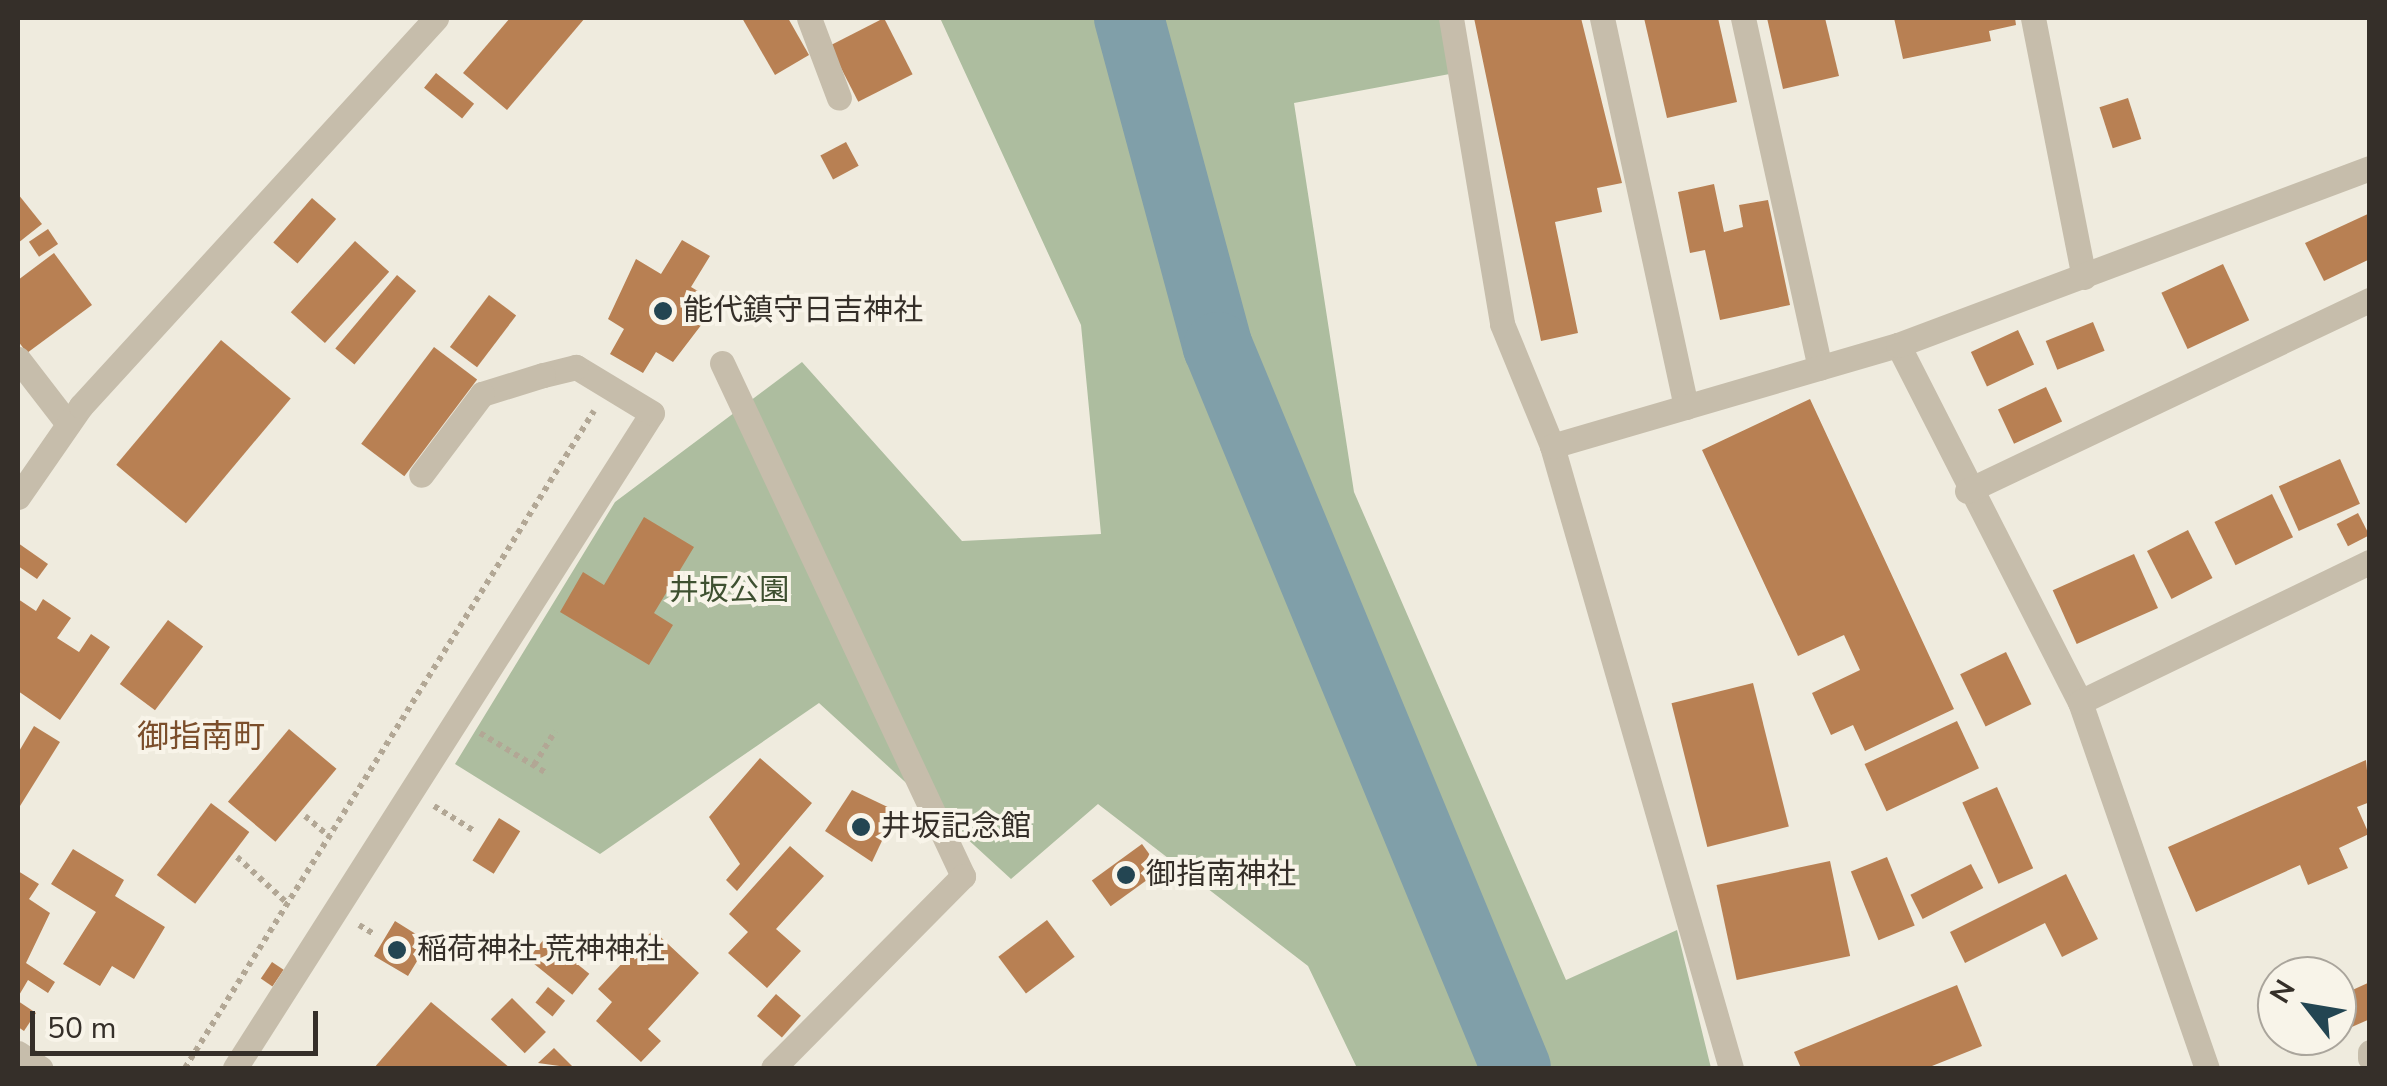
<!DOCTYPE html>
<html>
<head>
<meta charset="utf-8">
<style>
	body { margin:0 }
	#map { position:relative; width:2387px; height:1086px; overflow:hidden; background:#efebde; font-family:"Nunito Sans","Noto Sans JP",sans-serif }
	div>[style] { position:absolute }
	.green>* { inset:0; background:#adbd9f }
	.river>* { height:70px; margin:-35px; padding:0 35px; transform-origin:35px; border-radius:35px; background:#809fa9 }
	.building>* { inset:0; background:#b88053; transform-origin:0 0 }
	.path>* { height:6px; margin-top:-3px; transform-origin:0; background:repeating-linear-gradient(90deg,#b2a795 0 5px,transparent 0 10px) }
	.minor>* { height:25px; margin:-12.5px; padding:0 12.5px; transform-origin:12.5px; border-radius:12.5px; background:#c6bdab }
	.dots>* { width:28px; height:28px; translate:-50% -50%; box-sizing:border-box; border:5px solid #f8f4e9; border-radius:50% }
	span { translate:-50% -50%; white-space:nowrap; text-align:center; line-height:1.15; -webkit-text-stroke:8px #f8f4e9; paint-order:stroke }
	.poi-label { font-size:30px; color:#352f29 }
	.left { translate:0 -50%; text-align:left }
	.park-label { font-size:30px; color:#3e5030 }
	.neighbourhood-label { font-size:32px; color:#7b4e2b }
	.frame { position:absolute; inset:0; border:20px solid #352f29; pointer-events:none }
	.north { position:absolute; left:2257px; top:956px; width:100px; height:100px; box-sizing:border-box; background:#f8f4e9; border:2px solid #aaa59c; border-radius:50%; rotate:301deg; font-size:28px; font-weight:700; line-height:40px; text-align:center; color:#352f29 }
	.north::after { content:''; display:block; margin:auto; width:35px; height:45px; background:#234552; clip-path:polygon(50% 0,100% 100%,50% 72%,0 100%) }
	.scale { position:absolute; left:30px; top:1011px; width:288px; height:45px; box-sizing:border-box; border:5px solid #352f29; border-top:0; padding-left:12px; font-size:30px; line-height:35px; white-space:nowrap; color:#352f29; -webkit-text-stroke:8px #f8f4e9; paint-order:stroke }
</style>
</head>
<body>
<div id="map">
	<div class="green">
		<div style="clip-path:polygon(940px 18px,1447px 18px,1455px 73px,1294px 103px,1354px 492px,1566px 980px,1677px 930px,1711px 1068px,1357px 1068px,1308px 966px,1098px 804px,1011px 879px,819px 703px,600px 854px,455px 764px,615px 502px,802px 362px,962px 541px,1101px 534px,1081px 325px)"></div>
	</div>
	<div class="river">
		<div style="left:1129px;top:18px;width:341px;rotate:74.9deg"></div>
		<div style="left:1218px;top:347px;width:780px;rotate:67.54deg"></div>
	</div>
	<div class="building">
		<div style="clip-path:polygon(510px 18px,585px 18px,507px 110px,463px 73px)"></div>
		<div style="clip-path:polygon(742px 18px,788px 18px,809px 55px,775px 75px)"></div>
		<div style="left:884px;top:18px;width:63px;height:61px;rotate:63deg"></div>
		<div style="clip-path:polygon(1474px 18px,1581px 18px,1622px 183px,1597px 188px,1602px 212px,1555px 222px,1578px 333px,1541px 341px)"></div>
		<div style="clip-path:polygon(1644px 18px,1718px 18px,1737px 102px,1667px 118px)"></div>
		<div style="clip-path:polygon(1767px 18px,1825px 18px,1839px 76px,1783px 89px)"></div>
		<div style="clip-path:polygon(1894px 18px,2015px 18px,2016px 25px,1989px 31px,1991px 41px,1903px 59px)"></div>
		<div style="left:436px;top:73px;width:49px;height:19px;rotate:39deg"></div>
		<div style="left:2128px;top:98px;width:43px;height:30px;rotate:72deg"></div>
		<div style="left:846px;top:142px;width:27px;height:29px;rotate:62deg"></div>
		<div style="clip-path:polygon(1714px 184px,1724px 232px,1743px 227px,1739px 205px,1768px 200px,1790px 305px,1720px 320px,1705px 250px,1690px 253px,1678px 192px)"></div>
		<div style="clip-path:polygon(18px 194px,42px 224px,18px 243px)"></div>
		<div style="left:312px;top:198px;width:32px;height:59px;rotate:41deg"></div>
		<div style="clip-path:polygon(2370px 213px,2370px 259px,2324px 281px,2305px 243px)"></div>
		<div style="left:48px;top:229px;width:18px;height:23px;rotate:56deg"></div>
		<div style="clip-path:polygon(682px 240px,710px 256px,691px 287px,718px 303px,673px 362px,656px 352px,643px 373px,610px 354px,624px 329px,608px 319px,636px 259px,661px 274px)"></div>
		<div style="left:355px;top:241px;width:46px;height:96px;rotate:42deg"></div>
		<div style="clip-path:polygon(54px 253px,92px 305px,27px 353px,18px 341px,18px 280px)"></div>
		<div style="left:2223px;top:264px;width:62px;height:68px;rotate:65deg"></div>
		<div style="left:397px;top:275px;width:25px;height:96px;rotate:40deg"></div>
		<div style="left:489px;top:295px;width:34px;height:65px;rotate:37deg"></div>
		<div style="left:2093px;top:322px;width:31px;height:51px;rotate:68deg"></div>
		<div style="left:2018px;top:330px;width:38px;height:52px;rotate:65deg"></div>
		<div style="left:221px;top:340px;width:91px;height:163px;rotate:40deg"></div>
		<div style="left:434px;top:347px;width:54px;height:121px;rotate:37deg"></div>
		<div style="left:2046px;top:387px;width:38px;height:53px;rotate:65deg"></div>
		<div style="clip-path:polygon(1810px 399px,1954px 709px,1865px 751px,1853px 725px,1831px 735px,1812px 693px,1860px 670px,1844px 635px,1798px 656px,1702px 450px)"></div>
		<div style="left:2340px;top:459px;width:49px;height:67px;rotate:66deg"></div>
		<div style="left:2272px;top:494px;width:48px;height:64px;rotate:64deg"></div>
		<div style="left:2358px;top:513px;width:25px;height:24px;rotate:63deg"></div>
		<div style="clip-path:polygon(644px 517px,694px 547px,654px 613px,673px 625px,649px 665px,560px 612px,583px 572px,604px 585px)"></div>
		<div style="left:2188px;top:530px;width:54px;height:46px;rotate:63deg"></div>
		<div style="clip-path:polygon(18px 543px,48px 564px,37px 579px,18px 566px)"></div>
		<div style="left:2134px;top:554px;width:59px;height:89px;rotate:66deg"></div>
		<div style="clip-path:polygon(18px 599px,36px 611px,43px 599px,71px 618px,57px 638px,79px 652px,91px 634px,110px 647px,60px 720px,18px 691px)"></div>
		<div style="left:168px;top:620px;width:44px;height:80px;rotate:37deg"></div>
		<div style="left:2006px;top:652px;width:58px;height:51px;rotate:64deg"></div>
		<div style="left:1753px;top:683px;width:148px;height:84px;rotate:76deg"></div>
		<div style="left:1957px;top:721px;width:52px;height:102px;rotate:65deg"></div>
		<div style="clip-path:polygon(34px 726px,60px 742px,20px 806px,18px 753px)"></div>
		<div style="left:289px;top:729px;width:62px;height:95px;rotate:40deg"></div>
		<div style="clip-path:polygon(760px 758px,812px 803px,737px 891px,726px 880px,740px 864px,709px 817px)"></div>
		<div style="clip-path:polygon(2366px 760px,2370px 802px,2357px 807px,2369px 834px,2339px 848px,2348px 868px,2308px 885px,2300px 865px,2196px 912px,2168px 847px)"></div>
		<div style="left:1997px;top:787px;width:89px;height:38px;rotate:66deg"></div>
		<div style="clip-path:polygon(852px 790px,896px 811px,872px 862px,825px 831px)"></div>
		<div style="left:211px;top:803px;width:48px;height:90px;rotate:37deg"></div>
		<div style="left:499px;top:818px;width:25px;height:50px;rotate:32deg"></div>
		<div style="left:1142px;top:844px;width:32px;height:62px;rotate:54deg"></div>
		<div style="clip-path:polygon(790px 846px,824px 876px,776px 929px,801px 951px,767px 988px,728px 953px,748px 932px,729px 914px)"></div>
		<div style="clip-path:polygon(73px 849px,124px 880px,115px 896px,165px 927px,134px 979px,112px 966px,100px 986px,63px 964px,96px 912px,51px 884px)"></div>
		<div style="left:1887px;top:857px;width:74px;height:39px;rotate:68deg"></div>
		<div style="left:1830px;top:861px;width:97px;height:116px;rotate:78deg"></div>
		<div style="left:1971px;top:864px;width:27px;height:68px;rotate:63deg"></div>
		<div style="clip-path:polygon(18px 871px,39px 884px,29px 899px,50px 913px,26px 963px,55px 982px,48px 993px,28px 980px,18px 997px)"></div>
		<div style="clip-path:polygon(2066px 874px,2098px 939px,2062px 957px,2045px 923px,1965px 963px,1950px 932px)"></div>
		<div style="left:1047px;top:920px;width:46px;height:61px;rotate:53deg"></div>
		<div style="clip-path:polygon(395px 921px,419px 936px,412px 947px,422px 953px,408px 976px,374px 956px)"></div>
		<div style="clip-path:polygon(653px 930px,699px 973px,648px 1029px,661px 1041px,641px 1062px,596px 1021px,612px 1002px,598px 989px)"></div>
		<div style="left:545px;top:938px;width:57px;height:27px;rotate:39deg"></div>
		<div style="left:272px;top:962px;width:14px;height:20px;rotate:34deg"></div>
		<div style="clip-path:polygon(2370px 982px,2370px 1019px,2338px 1033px,2337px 997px)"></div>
		<div style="clip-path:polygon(1957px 985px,1982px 1046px,1927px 1068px,1801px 1068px,1794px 1052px)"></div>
		<div style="left:548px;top:987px;width:22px;height:20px;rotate:39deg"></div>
		<div style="left:776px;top:994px;width:33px;height:29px;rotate:41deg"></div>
		<div style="left:512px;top:998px;width:48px;height:30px;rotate:45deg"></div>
		<div style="clip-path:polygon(18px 1001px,36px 1013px,24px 1031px,18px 1027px)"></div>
		<div style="clip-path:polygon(431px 1002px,510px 1068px,374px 1068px)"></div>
		<div style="clip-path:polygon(554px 1048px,574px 1068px,538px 1063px)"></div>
	</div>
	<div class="path">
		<div style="left:480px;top:733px;width:79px;rotate:31.1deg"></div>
		<div style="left:534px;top:765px;width:40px;rotate:-58deg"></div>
		<div style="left:434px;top:806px;width:49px;rotate:31.8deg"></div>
		<div style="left:305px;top:816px;width:31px;rotate:40deg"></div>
		<div style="left:237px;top:857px;width:68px;rotate:42.6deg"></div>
		<div style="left:359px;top:925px;width:17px;rotate:31deg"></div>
		<div style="left:185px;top:1068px;width:774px;rotate:-58.1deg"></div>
	</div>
	<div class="minor">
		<div style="left:809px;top:18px;width:85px;rotate:69.4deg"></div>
		<div style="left:1451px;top:18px;width:310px;rotate:80.5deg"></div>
		<div style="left:1502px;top:324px;width:132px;rotate:67.7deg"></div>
		<div style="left:1552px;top:446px;width:647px;rotate:73.95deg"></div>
		<div style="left:1602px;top:18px;width:398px;rotate:77.8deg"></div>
		<div style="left:1743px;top:18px;width:358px;rotate:77.6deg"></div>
		<div style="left:2033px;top:18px;width:264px;rotate:78.9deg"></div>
		<div style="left:1898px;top:345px;width:401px;rotate:63deg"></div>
		<div style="left:2080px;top:702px;width:387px;rotate:70.9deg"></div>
		<div style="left:18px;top:359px;width:82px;rotate:52.4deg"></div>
		<div style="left:722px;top:363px;width:567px;rotate:64.84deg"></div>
		<div style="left:963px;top:876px;width:270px;rotate:134.7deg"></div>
		<div style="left:1552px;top:446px;width:360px;rotate:-16.3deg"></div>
		<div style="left:1898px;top:345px;width:504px;rotate:-20.56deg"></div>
		<div style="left:1967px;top:491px;width:446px;rotate:-25.4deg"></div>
		<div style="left:18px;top:497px;width:111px;rotate:-55.3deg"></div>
		<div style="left:81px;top:406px;width:526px;rotate:-47.54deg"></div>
		<div style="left:2080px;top:702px;width:322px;rotate:-25.8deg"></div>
		<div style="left:2370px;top:1052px;width:6px;rotate:90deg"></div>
		<div style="left:18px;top:1053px;width:27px;rotate:34deg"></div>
		<div style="left:235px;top:1068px;width:776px;rotate:-57.52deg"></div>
		<div style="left:652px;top:413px;width:89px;rotate:-148.8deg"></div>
		<div style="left:576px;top:367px;width:34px;rotate:166deg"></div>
		<div style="left:543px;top:375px;width:64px;rotate:162.7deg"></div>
		<div style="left:482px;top:394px;width:101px;rotate:127deg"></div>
	</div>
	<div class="dots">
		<div style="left:663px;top:311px;background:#234552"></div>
		<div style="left:861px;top:827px;background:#234552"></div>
		<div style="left:1126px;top:875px;background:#234552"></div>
		<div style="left:397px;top:950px;background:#234552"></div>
	</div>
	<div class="poi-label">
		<span class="left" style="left:683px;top:311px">能代鎮守日吉神社</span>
		<span class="left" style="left:881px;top:827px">井坂記念館</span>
		<span class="left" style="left:1146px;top:875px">御指南神社</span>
		<span class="left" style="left:417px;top:950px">稲荷神社 荒神神社</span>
	</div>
	<div class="park-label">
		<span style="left:729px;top:591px">井坂公園</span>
	</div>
	<div class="neighbourhood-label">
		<span style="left:201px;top:737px">御指南町</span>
	</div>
	<div class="frame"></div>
	<div class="north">N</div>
	<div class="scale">50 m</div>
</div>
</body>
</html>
